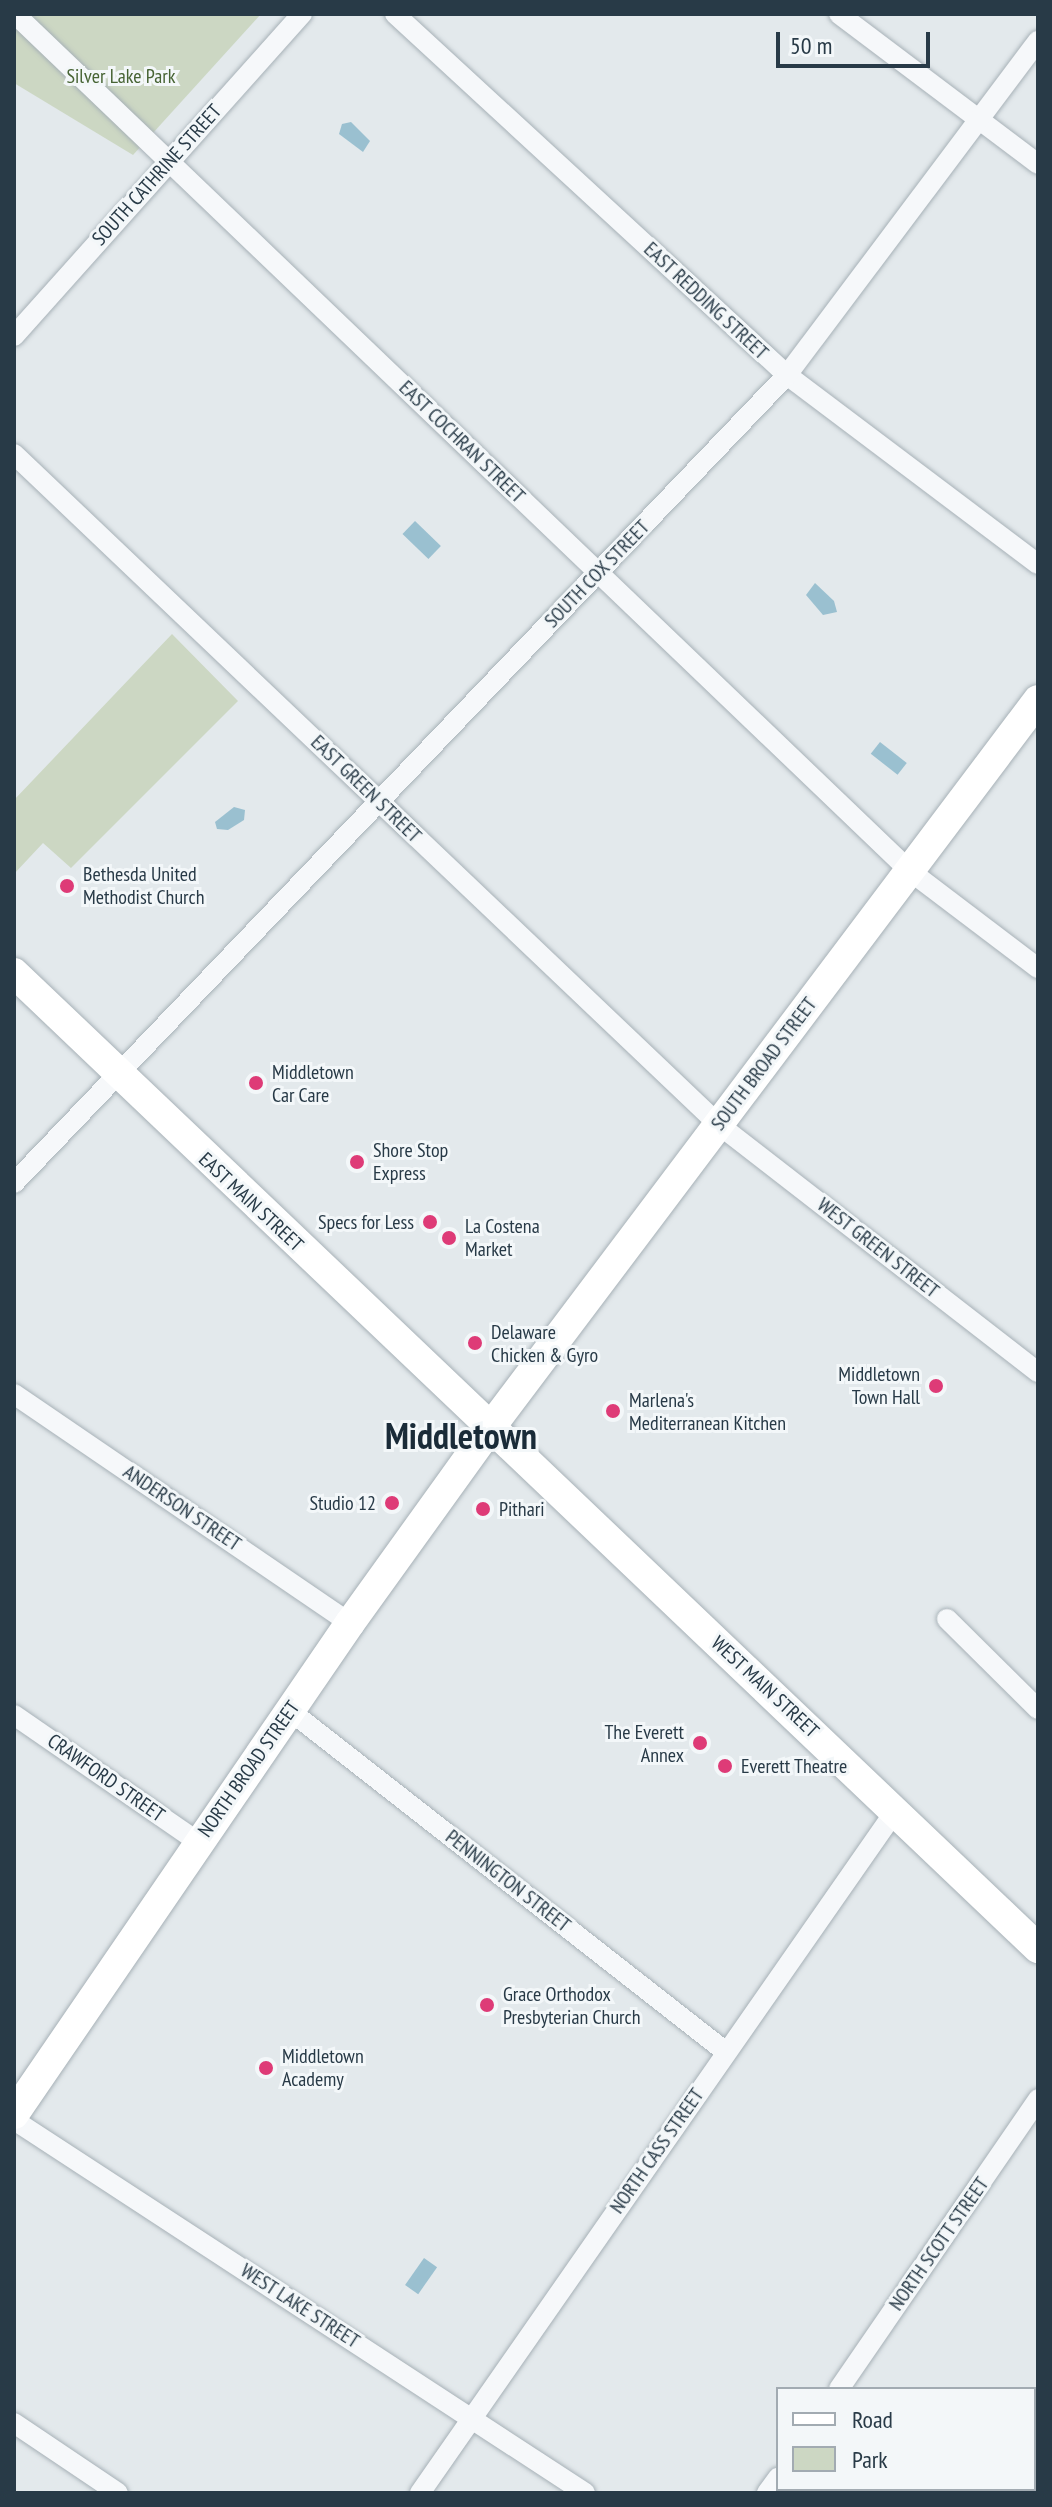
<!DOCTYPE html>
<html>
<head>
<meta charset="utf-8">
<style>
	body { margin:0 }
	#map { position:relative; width:1052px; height:2507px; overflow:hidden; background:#e3e9ec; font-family:"PT Sans Narrow",sans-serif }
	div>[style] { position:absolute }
	.green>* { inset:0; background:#ccd7c3 }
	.water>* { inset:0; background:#9ac0d0; transform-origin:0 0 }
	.roads { filter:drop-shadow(0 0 2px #a7b1b7) drop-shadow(0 0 2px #a7b1b7) }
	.minor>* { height:20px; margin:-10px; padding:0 10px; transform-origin:10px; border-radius:10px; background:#f6f8fa }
	.primary>* { height:30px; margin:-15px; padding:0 15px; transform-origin:15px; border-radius:15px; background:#fff }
	.dots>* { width:22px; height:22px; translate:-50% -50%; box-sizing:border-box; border:4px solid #f3f7f9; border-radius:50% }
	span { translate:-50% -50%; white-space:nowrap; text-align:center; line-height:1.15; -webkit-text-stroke:6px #f3f7f9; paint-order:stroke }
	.park-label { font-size:20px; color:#476434 }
	.street-label { font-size:20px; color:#283a47 }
	.poi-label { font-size:20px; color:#283a47 }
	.left { translate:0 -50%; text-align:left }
	.right { translate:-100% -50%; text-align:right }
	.town-label { font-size:36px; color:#1a2b38; font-weight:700 }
	.frame { position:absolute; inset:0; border:16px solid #283a47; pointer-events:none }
	.legend { position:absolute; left:776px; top:2387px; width:260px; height:104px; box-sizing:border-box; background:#f3f7f9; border:2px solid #a2abb2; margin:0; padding:10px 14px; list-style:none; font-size:24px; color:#283a47 }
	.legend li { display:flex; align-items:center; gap:16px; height:40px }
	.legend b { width:40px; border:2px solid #a2abb2 }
	.scale { position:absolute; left:776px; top:32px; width:154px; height:36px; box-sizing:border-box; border:4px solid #283a47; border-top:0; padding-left:10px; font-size:24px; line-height:28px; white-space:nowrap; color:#283a47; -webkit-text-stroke:6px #f3f7f9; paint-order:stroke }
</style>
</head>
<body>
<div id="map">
	<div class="green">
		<div style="clip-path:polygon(14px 14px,261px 14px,133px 155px,14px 83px)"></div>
		<div style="clip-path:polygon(172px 634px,238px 701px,71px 868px,43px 843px,14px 874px,14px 800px)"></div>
	</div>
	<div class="water">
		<div style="clip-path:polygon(351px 122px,370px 141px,363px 152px,339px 134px,342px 124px)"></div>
		<div style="left:415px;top:521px;width:36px;height:18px;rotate:44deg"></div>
		<div style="clip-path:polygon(815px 583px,834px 601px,837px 612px,823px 615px,806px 595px)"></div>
		<div style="left:880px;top:742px;width:34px;height:15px;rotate:38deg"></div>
		<div style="clip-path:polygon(234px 807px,245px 810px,244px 820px,228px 830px,217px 829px,215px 822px)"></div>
		<div style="left:424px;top:2258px;width:16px;height:33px;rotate:35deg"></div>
	</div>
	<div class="roads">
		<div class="minor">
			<div style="left:15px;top:14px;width:1239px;rotate:43.76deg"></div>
			<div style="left:910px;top:871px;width:161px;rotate:37.2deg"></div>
			<div style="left:395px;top:14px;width:533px;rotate:42.64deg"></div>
			<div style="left:787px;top:375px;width:314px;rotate:37deg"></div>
			<div style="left:839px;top:14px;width:249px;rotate:37deg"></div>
			<div style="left:14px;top:336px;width:432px;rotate:-48.2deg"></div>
			<div style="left:14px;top:454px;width:972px;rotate:43.58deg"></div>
			<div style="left:718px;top:1124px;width:405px;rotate:37.8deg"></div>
			<div style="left:14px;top:1183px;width:1118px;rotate:-46.27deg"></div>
			<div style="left:787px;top:375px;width:418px;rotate:-53.1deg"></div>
			<div style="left:14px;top:1394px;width:407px;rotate:34.3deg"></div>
			<div style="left:947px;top:1619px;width:128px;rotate:44.7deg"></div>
			<div style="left:289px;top:1710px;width:555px;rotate:38.05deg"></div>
			<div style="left:14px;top:1715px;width:224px;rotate:34.6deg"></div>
			<div style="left:14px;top:2120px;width:682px;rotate:33.15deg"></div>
			<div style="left:839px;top:2389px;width:352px;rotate:-55.5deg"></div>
			<div style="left:14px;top:2423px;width:125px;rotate:33.9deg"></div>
			<div style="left:420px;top:2493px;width:833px;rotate:-55.13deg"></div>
			<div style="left:767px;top:2493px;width:19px;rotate:-54deg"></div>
		</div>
		<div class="primary">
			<div style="left:14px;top:973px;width:1414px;rotate:43.6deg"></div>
			<div style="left:14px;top:2114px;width:595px;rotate:-55.62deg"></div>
			<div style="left:350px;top:1623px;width:240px;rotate:-54.3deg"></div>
			<div style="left:490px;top:1428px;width:911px;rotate:-53.03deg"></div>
		</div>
	</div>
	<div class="dots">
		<div style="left:67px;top:886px;background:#de3b77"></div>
		<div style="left:256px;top:1083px;background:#de3b77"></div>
		<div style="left:357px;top:1162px;background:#de3b77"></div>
		<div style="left:430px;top:1222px;background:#de3b77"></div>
		<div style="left:449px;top:1238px;background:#de3b77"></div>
		<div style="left:475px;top:1343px;background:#de3b77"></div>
		<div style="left:936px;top:1386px;background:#de3b77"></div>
		<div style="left:613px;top:1411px;background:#de3b77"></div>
		<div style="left:392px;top:1503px;background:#de3b77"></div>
		<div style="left:483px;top:1509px;background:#de3b77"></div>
		<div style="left:700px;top:1743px;background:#de3b77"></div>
		<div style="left:725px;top:1766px;background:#de3b77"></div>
		<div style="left:487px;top:2005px;background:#de3b77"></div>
		<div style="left:266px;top:2068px;background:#de3b77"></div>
	</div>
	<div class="park-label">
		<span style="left:121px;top:76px">Silver Lake Park</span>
	</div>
	<div class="street-label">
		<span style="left:157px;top:175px;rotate:-48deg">SOUTH CATHRINE STREET</span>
		<span style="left:706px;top:301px;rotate:43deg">EAST REDDING STREET</span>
		<span style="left:462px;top:442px;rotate:44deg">EAST COCHRAN STREET</span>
		<span style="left:597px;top:574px;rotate:-46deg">SOUTH COX STREET</span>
		<span style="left:366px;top:789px;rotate:44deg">EAST GREEN STREET</span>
		<span style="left:764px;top:1064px;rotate:-53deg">SOUTH BROAD STREET</span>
		<span style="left:251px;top:1202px;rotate:43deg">EAST MAIN STREET</span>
		<span style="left:878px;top:1248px;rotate:38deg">WEST GREEN STREET</span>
		<span style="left:182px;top:1508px;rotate:34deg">ANDERSON STREET</span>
		<span style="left:765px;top:1687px;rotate:43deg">WEST MAIN STREET</span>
		<span style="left:249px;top:1769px;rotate:-55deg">NORTH BROAD STREET</span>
		<span style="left:106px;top:1778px;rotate:35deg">CRAWFORD STREET</span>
		<span style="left:508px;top:1881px;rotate:38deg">PENNINGTON STREET</span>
		<span style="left:657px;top:2151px;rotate:-55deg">NORTH CASS STREET</span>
		<span style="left:939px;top:2244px;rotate:-55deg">NORTH SCOTT STREET</span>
		<span style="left:300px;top:2306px;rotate:33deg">WEST LAKE STREET</span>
	</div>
	<div class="poi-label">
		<span class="left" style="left:83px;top:886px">Bethesda United<br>Methodist Church</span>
		<span class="left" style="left:272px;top:1084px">Middletown<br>Car Care</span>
		<span class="left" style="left:373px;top:1162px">Shore Stop<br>Express</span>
		<span class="right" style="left:414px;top:1222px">Specs for Less</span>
		<span class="left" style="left:465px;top:1238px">La Costena<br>Market</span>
		<span class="left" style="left:491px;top:1344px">Delaware<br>Chicken &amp; Gyro</span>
		<span class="right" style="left:920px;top:1386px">Middletown<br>Town Hall</span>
		<span class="left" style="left:629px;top:1412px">Marlena's<br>Mediterranean Kitchen</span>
		<span class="right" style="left:376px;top:1503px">Studio 12</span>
		<span class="left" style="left:499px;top:1509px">Pithari</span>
		<span class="right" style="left:684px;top:1744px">The Everett<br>Annex</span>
		<span class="left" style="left:741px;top:1766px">Everett Theatre</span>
		<span class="left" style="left:503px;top:2006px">Grace Orthodox<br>Presbyterian Church</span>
		<span class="left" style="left:282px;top:2068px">Middletown<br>Academy</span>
	</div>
	<div class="town-label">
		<span style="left:461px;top:1436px">Middletown</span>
	</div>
	<div class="frame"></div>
	<ul class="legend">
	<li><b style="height:10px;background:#fff"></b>Road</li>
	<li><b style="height:22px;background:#ccd7c3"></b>Park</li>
	</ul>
	<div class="scale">50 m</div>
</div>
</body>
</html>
